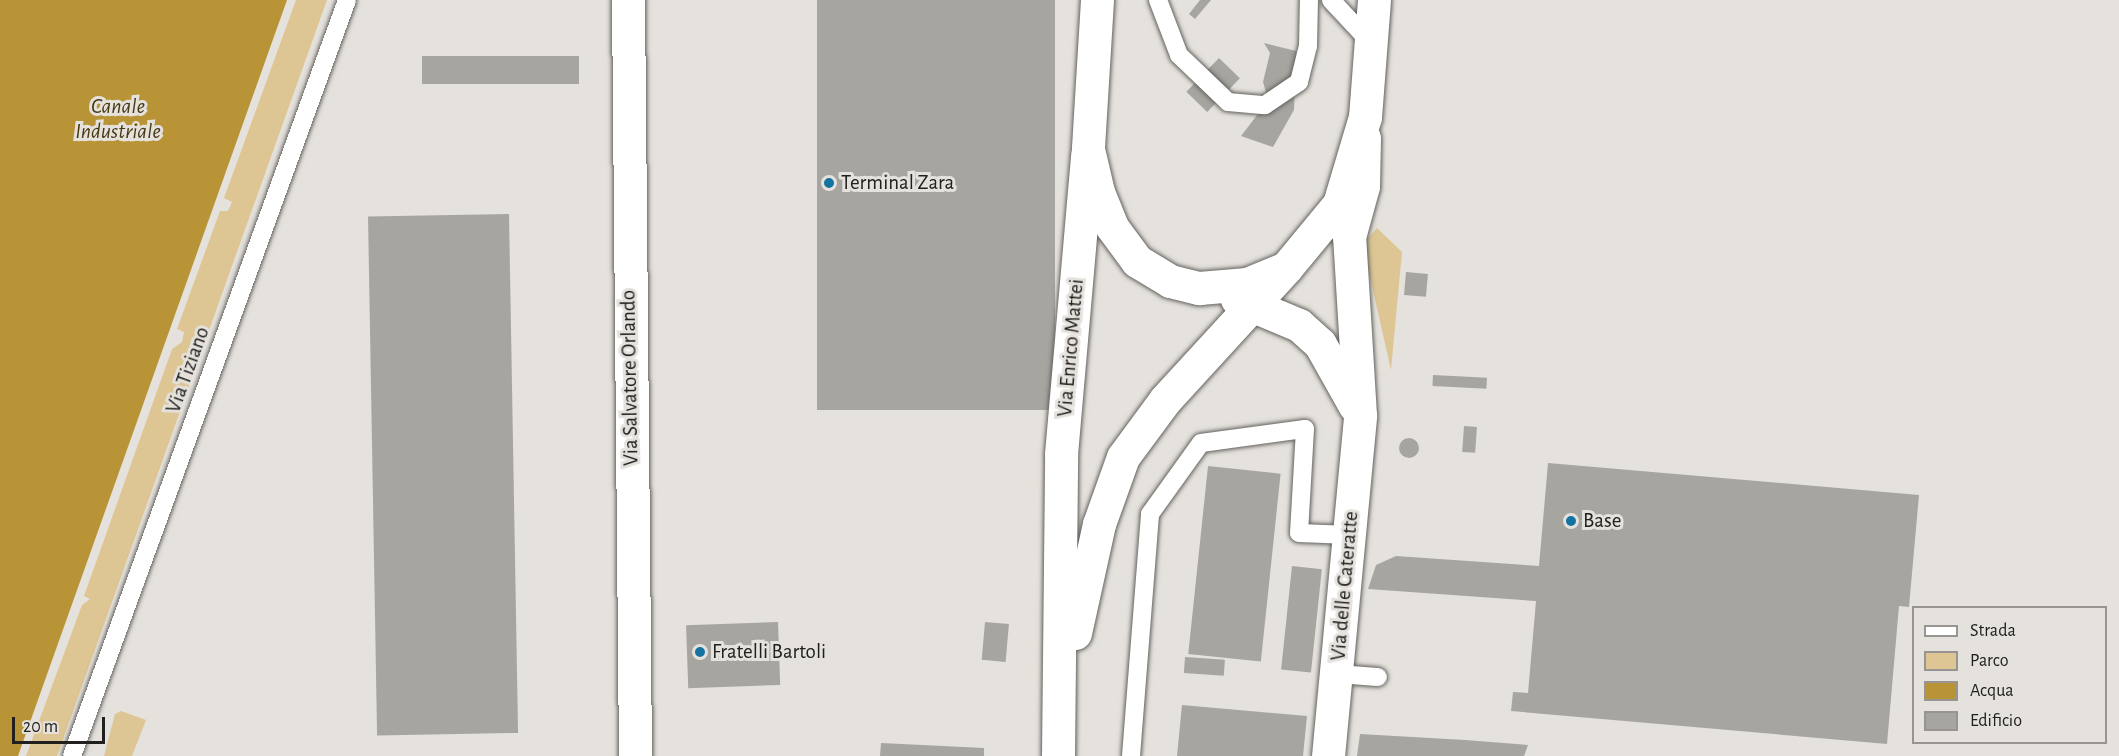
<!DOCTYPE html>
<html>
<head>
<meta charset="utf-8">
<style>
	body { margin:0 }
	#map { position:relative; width:2119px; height:756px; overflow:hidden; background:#e5e2dd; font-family:"Alegreya Sans",sans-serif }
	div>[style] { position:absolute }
	.green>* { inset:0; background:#ddc694 }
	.water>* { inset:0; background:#b89437 }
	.building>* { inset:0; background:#a7a5a0; transform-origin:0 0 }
	.round { border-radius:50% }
	.roads { filter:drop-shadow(0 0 2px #64625e) drop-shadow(0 0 2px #64625e) }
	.lane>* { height:18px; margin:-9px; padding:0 9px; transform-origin:9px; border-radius:9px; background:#fff }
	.street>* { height:33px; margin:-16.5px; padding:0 16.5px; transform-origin:16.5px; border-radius:16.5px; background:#fff }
	.secondary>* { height:33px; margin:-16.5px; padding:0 16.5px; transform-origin:16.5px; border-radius:16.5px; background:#fff }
	.dots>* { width:16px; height:16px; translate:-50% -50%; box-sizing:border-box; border:3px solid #e5e2dd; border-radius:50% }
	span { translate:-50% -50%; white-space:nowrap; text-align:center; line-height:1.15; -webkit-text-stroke:6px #e5e2dd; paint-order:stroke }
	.poi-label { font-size:21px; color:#21201e }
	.left { translate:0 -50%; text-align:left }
	.street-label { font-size:21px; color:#21201e }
	.water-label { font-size:22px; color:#483912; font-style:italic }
	.legend { position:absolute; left:1912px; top:606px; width:195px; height:138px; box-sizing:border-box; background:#e5e2dd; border:2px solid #979491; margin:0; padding:8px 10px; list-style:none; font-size:18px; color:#21201e }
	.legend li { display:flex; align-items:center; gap:12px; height:30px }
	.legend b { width:30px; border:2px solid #979491 }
	.scale { position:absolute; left:12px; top:717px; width:93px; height:27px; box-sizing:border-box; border:3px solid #21201e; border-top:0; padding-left:8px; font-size:18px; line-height:21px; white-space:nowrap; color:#21201e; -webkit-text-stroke:4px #e5e2dd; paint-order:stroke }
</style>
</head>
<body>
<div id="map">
	<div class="green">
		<div style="clip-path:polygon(296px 0,327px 0,57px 756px,26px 756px,82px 605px,90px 599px,84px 596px,172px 349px,182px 342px,184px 332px,177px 329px,220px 211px,228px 211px,232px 202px,224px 198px)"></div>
		<div style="clip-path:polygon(1377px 228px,1402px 252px,1391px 370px,1367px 264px,1367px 239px)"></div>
		<div style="clip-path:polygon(121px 711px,146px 720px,132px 756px,104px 756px,115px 714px)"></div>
	</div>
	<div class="water">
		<div style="clip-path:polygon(0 0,287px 0,18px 756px,0 756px)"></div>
	</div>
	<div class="building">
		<div style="left:817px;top:0;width:238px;height:410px"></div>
		<div style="clip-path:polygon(1200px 0,1211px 0,1195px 19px,1189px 14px)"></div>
		<div style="clip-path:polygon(1264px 43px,1296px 51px,1294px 110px,1273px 147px,1241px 136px,1261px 110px,1266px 92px,1263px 82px,1270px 53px)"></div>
		<div style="left:422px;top:56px;width:157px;height:28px"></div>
		<div style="left:1219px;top:58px;width:29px;height:47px;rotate:44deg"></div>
		<div style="left:509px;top:214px;width:519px;height:141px;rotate:89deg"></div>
		<div style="left:1406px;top:272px;width:22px;height:23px;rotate:5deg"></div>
		<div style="left:1433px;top:375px;width:54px;height:11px;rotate:3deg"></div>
		<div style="left:1464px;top:426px;width:13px;height:26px;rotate:4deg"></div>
		<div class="round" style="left:1399px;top:438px;width:20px;height:20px"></div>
		<div style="clip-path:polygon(1548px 463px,1919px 495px,1909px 607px,1899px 606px,1887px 744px,1511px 711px,1513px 692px,1528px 693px,1536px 601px,1368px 589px,1376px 565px,1396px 556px,1539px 566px)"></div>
		<div style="left:1208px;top:466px;width:73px;height:189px;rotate:6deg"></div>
		<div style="left:1292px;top:566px;width:30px;height:104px;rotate:6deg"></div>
		<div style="left:778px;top:622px;width:63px;height:92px;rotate:88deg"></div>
		<div style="left:985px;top:622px;width:24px;height:38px;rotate:5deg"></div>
		<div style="left:1185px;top:657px;width:40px;height:16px;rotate:4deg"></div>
		<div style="clip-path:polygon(1182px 705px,1307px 716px,1303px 756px,1177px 756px)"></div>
		<div style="clip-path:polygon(1360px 734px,1465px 740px,1528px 745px,1524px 756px,1357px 756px)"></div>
		<div style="clip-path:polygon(881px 743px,984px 748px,984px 756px,880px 756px)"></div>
	</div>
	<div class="roads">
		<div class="lane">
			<div style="left:1158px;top:0;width:59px;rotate:69.1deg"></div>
			<div style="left:1179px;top:55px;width:68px;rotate:43.8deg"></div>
			<div style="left:1228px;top:102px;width:37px;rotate:5deg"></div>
			<div style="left:1265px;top:105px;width:41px;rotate:-34.1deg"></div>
			<div style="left:1299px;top:82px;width:37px;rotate:-76deg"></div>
			<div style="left:1308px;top:46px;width:46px;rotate:-88.8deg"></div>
			<div style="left:1331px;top:0;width:59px;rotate:47.1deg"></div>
			<div style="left:1337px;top:674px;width:41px;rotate:4.2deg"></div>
			<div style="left:72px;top:756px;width:804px;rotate:-70.01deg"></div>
			<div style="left:1131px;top:756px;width:243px;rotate:-85.5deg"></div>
			<div style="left:1150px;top:514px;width:87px;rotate:-54.3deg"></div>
			<div style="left:1201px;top:443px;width:105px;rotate:-7.7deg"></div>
			<div style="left:1305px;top:429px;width:104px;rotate:93.3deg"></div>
			<div style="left:1299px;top:533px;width:51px;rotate:2.2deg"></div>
		</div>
		<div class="street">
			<div style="left:1237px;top:299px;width:67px;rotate:22.8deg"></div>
			<div style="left:1299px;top:325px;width:28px;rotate:42deg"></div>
			<div style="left:1320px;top:344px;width:71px;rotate:60.6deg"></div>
			<div style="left:1075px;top:633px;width:112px;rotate:-77.6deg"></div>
			<div style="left:1099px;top:524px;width:71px;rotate:-70.3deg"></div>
			<div style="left:1123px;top:457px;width:71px;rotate:-53.6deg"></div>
			<div style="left:1165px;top:400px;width:179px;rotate:-47.5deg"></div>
			<div style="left:1058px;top:756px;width:302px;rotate:-89.4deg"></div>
			<div style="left:1061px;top:454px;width:301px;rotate:-85deg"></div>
			<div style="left:1328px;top:756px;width:342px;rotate:-84.6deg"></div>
			<div style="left:1360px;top:415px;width:178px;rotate:-93.5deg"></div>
			<div style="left:1349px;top:237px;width:53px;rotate:-74.6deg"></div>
			<div style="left:1363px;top:186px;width:48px;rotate:-88.8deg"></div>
		</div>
		<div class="secondary">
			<div style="left:628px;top:0;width:756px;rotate:89.47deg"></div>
			<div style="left:1097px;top:0;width:149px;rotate:93.5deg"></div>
			<div style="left:1088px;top:149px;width:44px;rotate:76.9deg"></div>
			<div style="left:1098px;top:192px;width:38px;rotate:68deg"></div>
			<div style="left:1112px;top:227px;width:42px;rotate:53.7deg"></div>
			<div style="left:1137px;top:261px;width:39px;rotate:31deg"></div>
			<div style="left:1170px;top:281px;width:30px;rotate:14deg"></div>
			<div style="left:1199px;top:288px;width:48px;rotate:-4.8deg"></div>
			<div style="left:1247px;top:284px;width:42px;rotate:-22.3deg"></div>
			<div style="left:1286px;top:268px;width:83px;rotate:-50.4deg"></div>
			<div style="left:1339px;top:204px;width:91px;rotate:-73.4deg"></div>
			<div style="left:1365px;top:117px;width:117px;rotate:-85.6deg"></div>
		</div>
	</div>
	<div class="dots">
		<div style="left:829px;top:183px;background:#1573a1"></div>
		<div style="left:1571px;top:521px;background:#1573a1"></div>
		<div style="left:700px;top:652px;background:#1573a1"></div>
	</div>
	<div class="poi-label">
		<span class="left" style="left:841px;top:183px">Terminal Zara</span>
		<span class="left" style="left:1583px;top:521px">Base</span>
		<span class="left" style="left:712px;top:652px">Fratelli Bartoli</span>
	</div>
	<div class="street-label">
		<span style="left:1071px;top:348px;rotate:-85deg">Via Enrico Mattei</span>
		<span style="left:188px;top:370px;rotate:-70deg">Via Tiziano</span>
		<span style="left:630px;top:378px;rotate:-91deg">Via Salvatore Orlando</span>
		<span style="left:1345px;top:586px;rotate:-85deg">Via delle Cateratte</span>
	</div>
	<div class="water-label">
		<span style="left:118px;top:119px">Canale<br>Industriale</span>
	</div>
	<ul class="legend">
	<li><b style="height:8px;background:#fff"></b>Strada</li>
	<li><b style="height:16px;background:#ddc694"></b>Parco</li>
	<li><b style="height:16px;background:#b89437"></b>Acqua</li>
	<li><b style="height:16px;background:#a7a5a0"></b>Edificio</li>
	</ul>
	<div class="scale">20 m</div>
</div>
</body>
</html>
